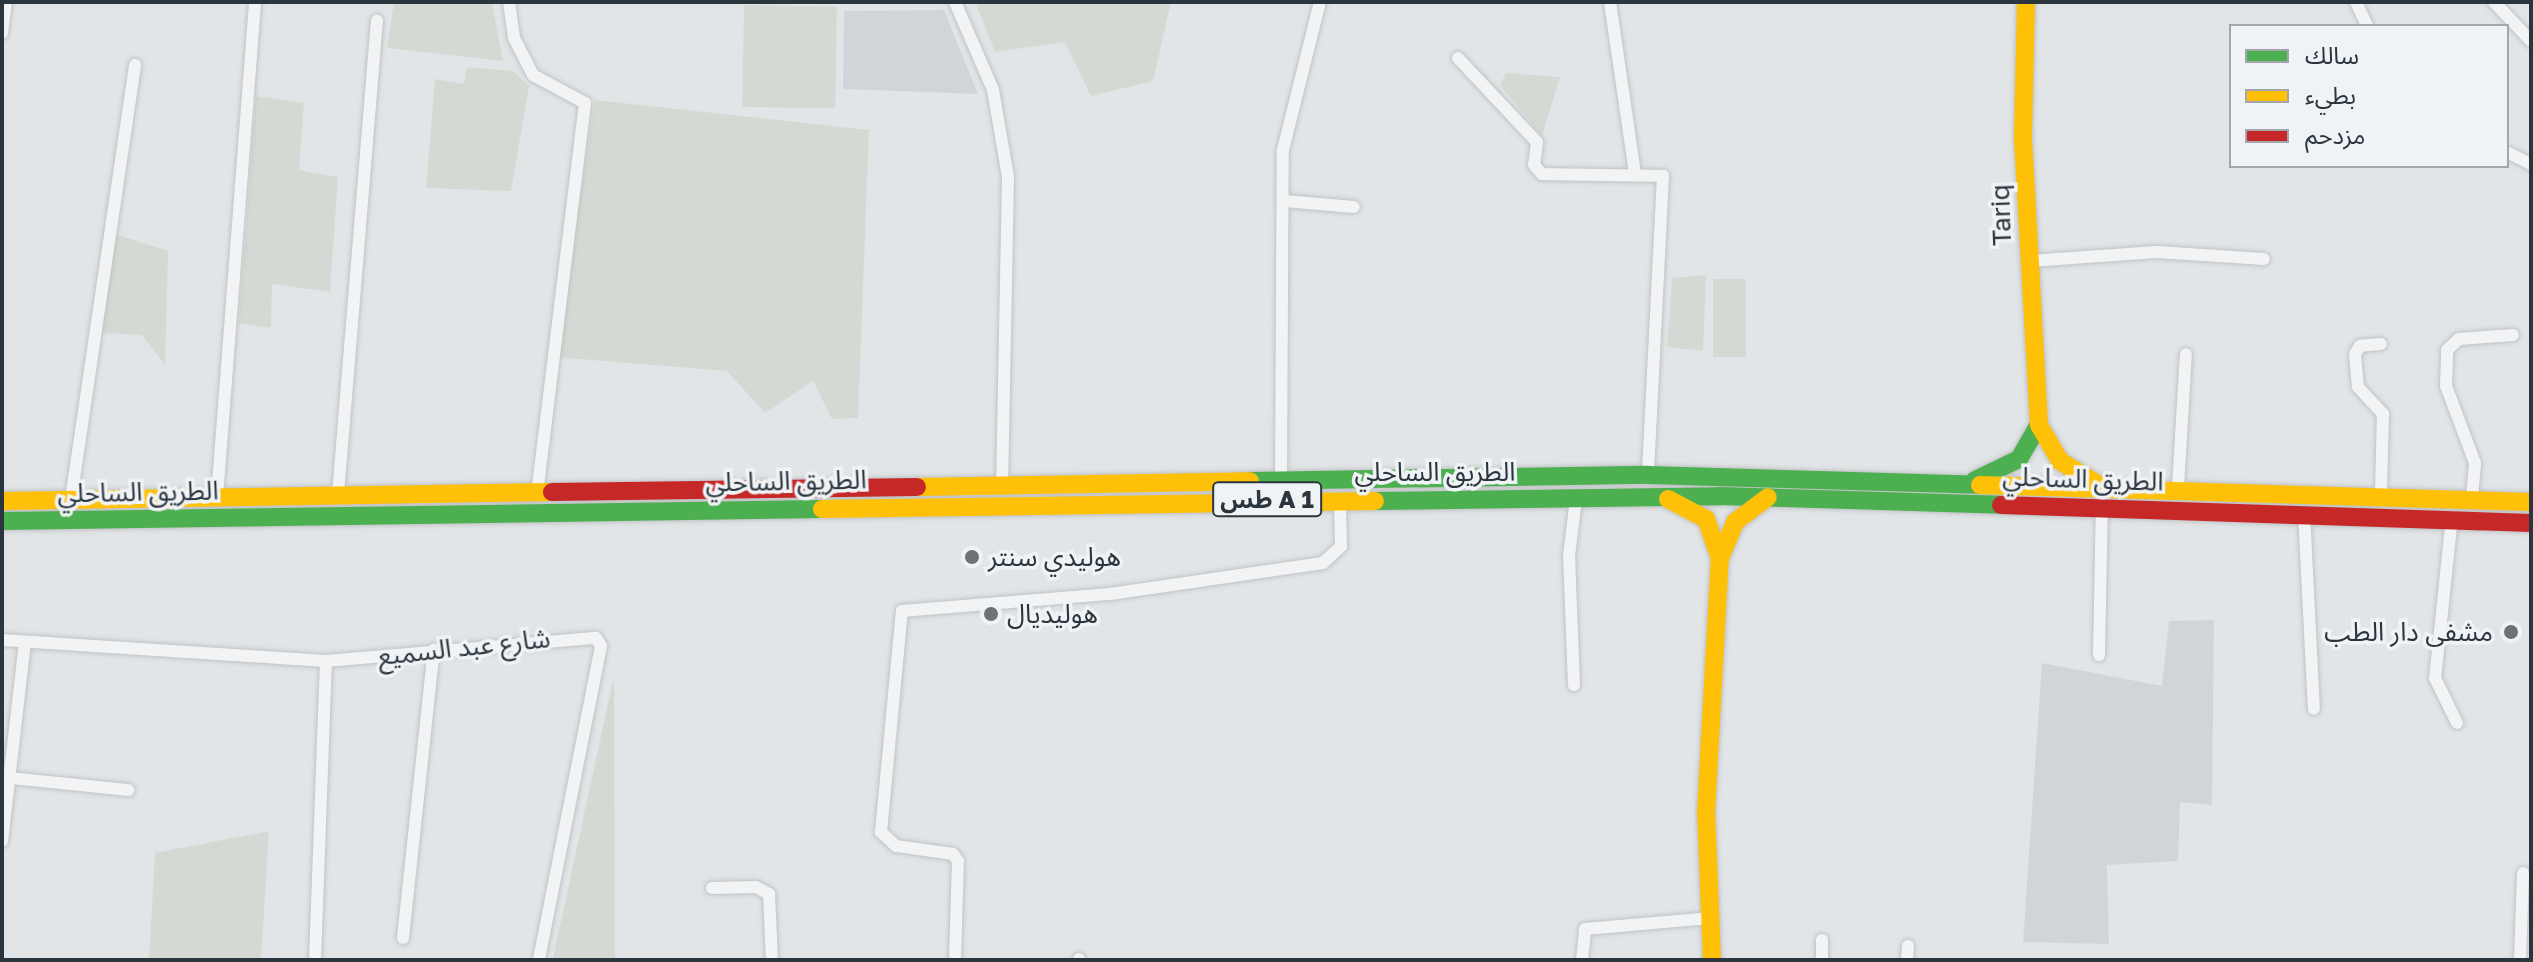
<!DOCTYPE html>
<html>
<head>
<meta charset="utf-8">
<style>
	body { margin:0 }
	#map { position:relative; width:2533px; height:962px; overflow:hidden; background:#e2e5e7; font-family:"Golos Text","Noto Sans Arabic",sans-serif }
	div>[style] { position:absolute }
	.built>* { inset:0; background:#d1d5da }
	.green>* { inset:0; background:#d4dad3; transform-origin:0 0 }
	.roads { filter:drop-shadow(0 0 2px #c1c3c5) drop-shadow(0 0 2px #c1c3c5) }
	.street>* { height:12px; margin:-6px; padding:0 6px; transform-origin:6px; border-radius:6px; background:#f1f3f4 }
	.fast>* { height:18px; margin:-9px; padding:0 9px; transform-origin:9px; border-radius:9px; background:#4caf50 }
	.slow>* { height:18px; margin:-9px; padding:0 9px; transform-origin:9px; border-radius:9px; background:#ffc107 }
	.jam>* { height:18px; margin:-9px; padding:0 9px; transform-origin:9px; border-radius:9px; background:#c62828 }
	.dots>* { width:22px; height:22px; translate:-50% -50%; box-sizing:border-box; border:4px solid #f0f3f6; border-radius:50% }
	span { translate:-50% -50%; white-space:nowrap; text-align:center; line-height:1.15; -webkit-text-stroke:7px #f0f3f6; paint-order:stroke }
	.shield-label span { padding:2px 6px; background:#f0f3f6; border:2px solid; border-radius:6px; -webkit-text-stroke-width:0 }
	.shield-label { font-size:24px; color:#2b353e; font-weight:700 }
	.street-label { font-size:26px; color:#2b353e }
	.poi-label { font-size:26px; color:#2b353e }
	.left { translate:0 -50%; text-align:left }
	.right { translate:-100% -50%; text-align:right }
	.frame { position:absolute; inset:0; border:4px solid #2b353e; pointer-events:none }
	.legend { position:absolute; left:2229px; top:24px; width:280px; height:144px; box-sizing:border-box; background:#f0f3f6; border:2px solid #a1a7ac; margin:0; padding:10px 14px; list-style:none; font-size:24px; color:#2b353e }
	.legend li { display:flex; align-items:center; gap:16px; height:40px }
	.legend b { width:40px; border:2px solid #a1a7ac }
</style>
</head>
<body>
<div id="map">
	<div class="built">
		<div style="clip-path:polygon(944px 10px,978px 94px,843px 89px,844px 11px)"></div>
		<div style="clip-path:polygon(2214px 620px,2212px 805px,2180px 802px,2178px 861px,2107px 865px,2109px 944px,2023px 942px,2042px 663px,2162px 686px,2169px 621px)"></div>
	</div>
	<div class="green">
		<div style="clip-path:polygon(394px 2px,492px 2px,503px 61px,387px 48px)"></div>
		<div style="clip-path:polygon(975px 2px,1171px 2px,1153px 81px,1091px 96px,1065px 42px,995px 52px)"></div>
		<div style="left:744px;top:5px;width:93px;height:102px;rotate:1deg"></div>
		<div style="clip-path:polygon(467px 67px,513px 71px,529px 86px,511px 191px,426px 188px,435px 79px,464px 84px)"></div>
		<div style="clip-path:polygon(1506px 73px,1560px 77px,1542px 136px,1500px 85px)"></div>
		<div style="clip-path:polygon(256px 96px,304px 103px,299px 170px,338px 177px,330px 292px,272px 284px,271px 328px,239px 323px)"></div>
		<div style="clip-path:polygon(595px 100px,869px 130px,858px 418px,832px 419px,813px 381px,765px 413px,727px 371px,555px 357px)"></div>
		<div style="clip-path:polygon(115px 234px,168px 251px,165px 365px,142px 335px,101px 333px)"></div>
		<div style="clip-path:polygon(1706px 275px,1703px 351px,1667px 347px,1672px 278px)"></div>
		<div style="left:1713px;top:279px;width:33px;height:78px"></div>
		<div style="clip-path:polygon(614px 676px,615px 960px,561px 960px,553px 958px)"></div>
		<div style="clip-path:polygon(269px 831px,261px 960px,149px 960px,155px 853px)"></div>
	</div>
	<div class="roads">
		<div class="street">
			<div style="left:509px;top:2px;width:36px;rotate:82deg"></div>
			<div style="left:514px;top:38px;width:42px;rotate:62.8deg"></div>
			<div style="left:533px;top:75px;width:59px;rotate:28.3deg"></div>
			<div style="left:585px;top:103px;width:392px;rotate:97deg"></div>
			<div style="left:955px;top:2px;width:96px;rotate:66.6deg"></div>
			<div style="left:993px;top:90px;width:88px;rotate:80.2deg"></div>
			<div style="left:1008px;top:177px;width:306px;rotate:91.1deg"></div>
			<div style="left:1610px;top:2px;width:173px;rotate:81.7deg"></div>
			<div style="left:2356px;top:2px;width:26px;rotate:65deg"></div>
			<div style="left:2494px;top:2px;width:54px;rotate:46.5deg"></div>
			<div style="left:2px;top:33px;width:31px;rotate:-83deg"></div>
			<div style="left:1458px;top:58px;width:115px;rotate:46.8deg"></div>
			<div style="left:1537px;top:142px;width:23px;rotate:97deg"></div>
			<div style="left:1534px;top:165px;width:12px;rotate:48deg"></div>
			<div style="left:1542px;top:174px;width:121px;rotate:0.9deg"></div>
			<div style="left:1663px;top:176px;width:299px;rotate:92.9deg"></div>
			<div style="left:2507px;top:152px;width:27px;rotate:27deg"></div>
			<div style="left:1285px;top:201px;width:69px;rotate:5deg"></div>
			<div style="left:2029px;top:261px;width:128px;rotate:-4deg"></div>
			<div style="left:2157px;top:252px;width:107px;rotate:3.7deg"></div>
			<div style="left:2381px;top:344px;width:21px;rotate:175deg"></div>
			<div style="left:2360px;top:346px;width:9px;rotate:122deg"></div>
			<div style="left:2355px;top:354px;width:33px;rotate:85deg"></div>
			<div style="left:2358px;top:387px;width:37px;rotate:47deg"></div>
			<div style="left:2383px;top:414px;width:78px;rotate:91.5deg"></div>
			<div style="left:1281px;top:481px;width:331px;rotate:-89.7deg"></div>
			<div style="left:1283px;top:150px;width:153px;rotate:-76deg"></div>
			<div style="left:2178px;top:487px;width:133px;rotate:-86.6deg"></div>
			<div style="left:338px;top:494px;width:475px;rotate:-85.3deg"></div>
			<div style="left:217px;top:497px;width:496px;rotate:-85.6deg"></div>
			<div style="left:2472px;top:498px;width:35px;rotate:-85deg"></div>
			<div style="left:2475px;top:463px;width:82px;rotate:-110.6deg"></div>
			<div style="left:2446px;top:386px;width:36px;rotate:-88deg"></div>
			<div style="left:2447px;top:350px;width:16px;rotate:-43deg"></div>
			<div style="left:2459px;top:339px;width:54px;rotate:-4.2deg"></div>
			<div style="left:71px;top:499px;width:439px;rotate:-81.6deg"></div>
			<div style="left:2304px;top:513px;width:196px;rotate:87.1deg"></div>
			<div style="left:2452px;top:517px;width:162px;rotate:96deg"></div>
			<div style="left:2435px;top:678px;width:50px;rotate:63.9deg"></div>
			<div style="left:2px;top:640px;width:325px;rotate:3.7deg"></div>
			<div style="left:326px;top:661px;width:271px;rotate:-4.9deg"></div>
			<div style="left:596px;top:638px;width:9px;rotate:58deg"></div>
			<div style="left:601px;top:646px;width:320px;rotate:101.2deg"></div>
			<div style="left:2099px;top:655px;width:150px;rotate:-88.9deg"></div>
			<div style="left:1574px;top:685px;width:129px;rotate:-92.2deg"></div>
			<div style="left:1569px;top:556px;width:57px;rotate:-83deg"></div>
			<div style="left:10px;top:778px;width:119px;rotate:5.8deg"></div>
			<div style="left:2px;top:841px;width:199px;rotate:-83.4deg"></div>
			<div style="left:712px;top:888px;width:44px;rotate:-1.3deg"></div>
			<div style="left:756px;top:887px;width:15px;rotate:28deg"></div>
			<div style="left:769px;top:894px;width:66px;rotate:87.4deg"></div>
			<div style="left:403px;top:938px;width:290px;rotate:-83.9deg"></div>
			<div style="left:1822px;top:940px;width:20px;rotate:90deg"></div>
			<div style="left:315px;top:960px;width:299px;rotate:-87.9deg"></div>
			<div style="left:955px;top:960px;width:99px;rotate:-88.3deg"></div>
			<div style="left:958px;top:861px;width:9px;rotate:-126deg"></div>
			<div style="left:953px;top:854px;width:58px;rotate:-172deg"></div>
			<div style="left:896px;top:846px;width:21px;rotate:-137deg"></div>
			<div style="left:881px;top:832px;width:222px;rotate:-84.6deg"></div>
			<div style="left:902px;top:611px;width:209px;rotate:-4.7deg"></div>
			<div style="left:1110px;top:594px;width:215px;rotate:-8.3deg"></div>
			<div style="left:1323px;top:563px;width:25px;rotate:-43deg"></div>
			<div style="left:1341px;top:546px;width:45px;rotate:-91.3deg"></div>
			<div style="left:1079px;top:960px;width:1px;rotate:-90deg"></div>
			<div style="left:1582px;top:960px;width:31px;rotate:-84deg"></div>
			<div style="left:1585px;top:929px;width:125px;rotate:-5deg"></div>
			<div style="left:1907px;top:960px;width:14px;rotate:-86deg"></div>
			<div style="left:2520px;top:960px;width:87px;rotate:-88deg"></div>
		</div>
		<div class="fast">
			<div style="left:1975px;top:480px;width:49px;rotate:-25.5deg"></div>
			<div style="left:2019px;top:459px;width:39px;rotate:-60deg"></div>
			<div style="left:1250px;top:481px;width:398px;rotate:-0.9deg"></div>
			<div style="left:1648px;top:475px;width:332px;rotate:1.7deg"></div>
			<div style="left:1375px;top:501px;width:345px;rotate:-0.8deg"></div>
			<div style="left:1720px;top:496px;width:281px;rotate:1.8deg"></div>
			<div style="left:2px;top:521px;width:820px;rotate:-0.84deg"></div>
		</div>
		<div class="slow">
			<div style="left:2026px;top:2px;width:137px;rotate:91.3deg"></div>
			<div style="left:2023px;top:139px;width:286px;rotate:86.8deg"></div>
			<div style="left:2039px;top:425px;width:42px;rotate:59.7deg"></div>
			<div style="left:2060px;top:461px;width:46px;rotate:31.6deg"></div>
			<div style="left:1980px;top:485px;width:551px;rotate:1.77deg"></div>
			<div style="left:917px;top:487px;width:333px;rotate:-1deg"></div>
			<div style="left:1668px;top:499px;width:43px;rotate:27.8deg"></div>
			<div style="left:1706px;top:519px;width:41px;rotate:70.3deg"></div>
			<div style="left:2px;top:501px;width:550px;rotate:-0.94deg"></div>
			<div style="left:822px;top:509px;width:553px;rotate:-0.83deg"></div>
			<div style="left:1712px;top:960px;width:147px;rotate:-92.3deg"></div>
			<div style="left:1706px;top:813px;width:255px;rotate:-86.9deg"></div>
			<div style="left:1720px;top:558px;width:39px;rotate:-67deg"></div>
			<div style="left:1735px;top:522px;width:41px;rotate:-37.1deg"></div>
		</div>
		<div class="jam">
			<div style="left:552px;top:492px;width:365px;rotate:-0.8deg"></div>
			<div style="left:2001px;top:505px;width:530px;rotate:1.95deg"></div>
		</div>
	</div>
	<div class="dots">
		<div style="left:972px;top:557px;background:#6b7379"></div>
		<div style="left:991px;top:614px;background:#6b7379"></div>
		<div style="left:2511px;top:632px;background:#6b7379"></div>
	</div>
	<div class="shield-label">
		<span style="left:1267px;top:499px">طس A 1</span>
	</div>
	<div class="street-label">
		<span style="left:2001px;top:215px;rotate:-92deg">Tariq</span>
		<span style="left:1435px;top:472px">الطريق الساحلي</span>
		<span style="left:2083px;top:479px;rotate:2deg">الطريق الساحلي</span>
		<span style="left:786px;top:481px;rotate:-1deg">الطريق الساحلي</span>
		<span style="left:138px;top:492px;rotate:-1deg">الطريق الساحلي</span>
		<span style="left:464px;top:647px;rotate:-6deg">شارع عبد السميع</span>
	</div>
	<div class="poi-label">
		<span class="left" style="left:988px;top:557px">هوليدي سنتر</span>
		<span class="left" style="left:1007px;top:614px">هوليديال</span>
		<span class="right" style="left:2493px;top:632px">مشفى دار الطب</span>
	</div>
	<div class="frame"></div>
	<ul class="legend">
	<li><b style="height:10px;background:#4caf50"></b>سالك</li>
	<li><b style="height:10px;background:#ffc107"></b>بطيء</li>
	<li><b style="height:10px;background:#c62828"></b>مزدحم</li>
	</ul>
</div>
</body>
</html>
